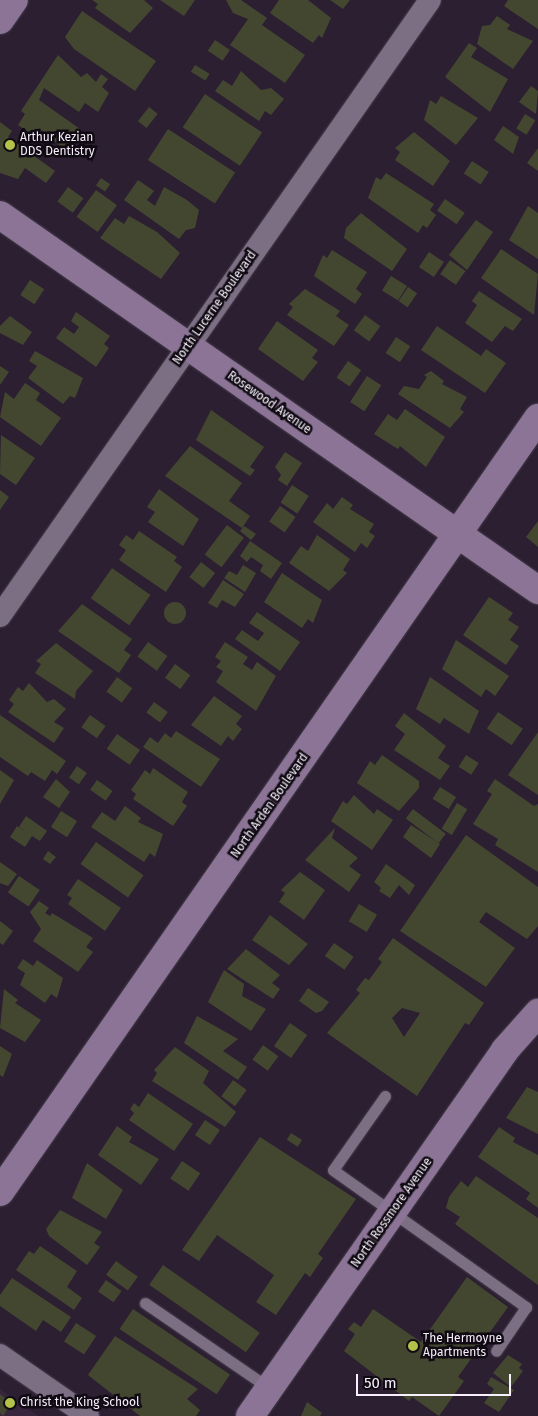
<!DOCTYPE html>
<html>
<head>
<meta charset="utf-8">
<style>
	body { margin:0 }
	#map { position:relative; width:538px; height:1416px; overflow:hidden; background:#2b1f31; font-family:"Fira Sans",sans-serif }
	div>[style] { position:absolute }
	.built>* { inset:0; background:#36253d }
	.building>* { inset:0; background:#444730; transform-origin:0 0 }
	.round { border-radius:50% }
	.roads { filter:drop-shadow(0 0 1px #453b4a) drop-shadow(0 0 1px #453b4a) }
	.lane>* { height:11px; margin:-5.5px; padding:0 5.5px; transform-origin:5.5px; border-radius:5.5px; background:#7c6e83 }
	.street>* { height:22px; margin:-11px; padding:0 11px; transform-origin:11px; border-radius:11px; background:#7c6e83 }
	.secondary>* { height:28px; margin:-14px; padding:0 14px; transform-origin:14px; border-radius:14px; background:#8b7496 }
	.dots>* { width:14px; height:14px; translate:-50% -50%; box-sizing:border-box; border:2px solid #100b13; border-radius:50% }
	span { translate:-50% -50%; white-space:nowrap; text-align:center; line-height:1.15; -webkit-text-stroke:5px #100b13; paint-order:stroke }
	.poi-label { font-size:12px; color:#f7effb }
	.left { translate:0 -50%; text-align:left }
	.street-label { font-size:12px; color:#f7effb }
	.scale { position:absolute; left:356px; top:1374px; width:155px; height:22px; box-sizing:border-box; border:2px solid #f7effb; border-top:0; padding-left:6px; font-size:15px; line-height:18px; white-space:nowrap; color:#f7effb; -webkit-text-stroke:4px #100b13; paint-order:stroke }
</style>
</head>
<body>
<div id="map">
	<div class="built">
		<div style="clip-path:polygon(0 1389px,38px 1416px,0 1416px)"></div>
	</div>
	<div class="building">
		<div style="clip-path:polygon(92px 0,144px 0,153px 8px,130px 33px,95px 8px,98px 4px)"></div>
		<div style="clip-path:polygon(160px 0,195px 0,184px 16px)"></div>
		<div style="clip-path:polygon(226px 0,241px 0,267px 18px,262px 25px,305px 55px,285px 83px,230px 45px,248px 19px,233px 13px)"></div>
		<div style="clip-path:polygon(279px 0,308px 0,331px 18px,322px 38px,319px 35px,313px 43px,270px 13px)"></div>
		<div style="clip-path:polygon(330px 0,350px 0,343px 9px)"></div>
		<div style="clip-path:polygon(508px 0,538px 0,538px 29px,504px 6px)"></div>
		<div style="clip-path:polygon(82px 11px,156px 61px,135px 91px,74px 49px,65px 37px)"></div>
		<div style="clip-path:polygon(497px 16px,510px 25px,507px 29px,533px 41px,513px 69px,477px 44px,482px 26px,490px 25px)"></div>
		<div style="left:215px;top:40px;width:18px;height:13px;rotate:34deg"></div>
		<div style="clip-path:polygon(469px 43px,477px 48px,471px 57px,508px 79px,490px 112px,445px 77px)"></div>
		<div style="clip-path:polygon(58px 55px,81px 77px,87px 73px,96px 82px,101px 74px,108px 79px,102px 87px,109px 93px,98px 112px,85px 103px,79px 112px,44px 88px,39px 100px,80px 129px,65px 150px,41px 130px,36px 138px,18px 125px,25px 114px,21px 111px)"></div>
		<div style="left:195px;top:65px;width:17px;height:8px;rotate:31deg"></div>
		<div style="clip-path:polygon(241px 71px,261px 90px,271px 88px,284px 99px,271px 115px,265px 111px,259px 121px,215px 91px,223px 80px,232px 86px)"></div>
		<div style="clip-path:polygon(531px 86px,538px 91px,536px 114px,519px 102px)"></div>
		<div style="left:205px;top:94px;width:69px;height:40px;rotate:34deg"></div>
		<div style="clip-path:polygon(441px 96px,478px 118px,456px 145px,424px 120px,430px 100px,436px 104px)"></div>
		<div style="left:149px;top:107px;width:11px;height:18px;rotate:38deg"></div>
		<div style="left:525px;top:114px;width:12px;height:17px;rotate:31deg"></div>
		<div style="clip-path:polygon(0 122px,12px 131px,8px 137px,55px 171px,46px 183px,25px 168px,18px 179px,0 173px)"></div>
		<div style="clip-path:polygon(503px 126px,519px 137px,513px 154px,494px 140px)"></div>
		<div style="left:168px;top:129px;width:80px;height:37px;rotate:33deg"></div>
		<div style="clip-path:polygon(414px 132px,450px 161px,433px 186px,395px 160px,400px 152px,395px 148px)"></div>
		<div style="clip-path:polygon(538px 148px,538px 171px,527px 163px)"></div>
		<div style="left:472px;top:161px;width:20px;height:15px;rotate:33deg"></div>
		<div style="clip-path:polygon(386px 173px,434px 204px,430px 210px,436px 215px,427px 228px,423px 225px,418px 233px,368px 198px,376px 177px,381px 180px)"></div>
		<div style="left:101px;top:178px;width:11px;height:9px;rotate:34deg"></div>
		<div style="clip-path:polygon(138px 180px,154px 191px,147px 200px,155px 206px,164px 187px,187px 200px,199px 210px,195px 228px,186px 230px,179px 239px,124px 200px)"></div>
		<div style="left:68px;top:187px;width:19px;height:18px;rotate:36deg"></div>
		<div style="left:96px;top:190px;width:26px;height:33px;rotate:36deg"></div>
		<div style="left:445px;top:199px;width:24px;height:14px;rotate:35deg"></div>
		<div style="clip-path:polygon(528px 206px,538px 213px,538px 259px,509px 240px)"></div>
		<div style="clip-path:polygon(361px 213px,407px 249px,392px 271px,344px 238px,346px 228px)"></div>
		<div style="clip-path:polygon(129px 216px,157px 232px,180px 253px,161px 279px,100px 238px,115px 218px,124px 224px)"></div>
		<div style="clip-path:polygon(476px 220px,493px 232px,467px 270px,449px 255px)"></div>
		<div style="clip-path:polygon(501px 249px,538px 274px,534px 315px,481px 278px)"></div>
		<div style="clip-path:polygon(332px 250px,367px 272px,356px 289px,362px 294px,355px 304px,314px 276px,323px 255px,327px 258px)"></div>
		<div style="left:429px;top:252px;width:18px;height:18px;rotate:34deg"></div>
		<div style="left:450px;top:260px;width:19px;height:17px;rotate:35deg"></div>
		<div style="left:391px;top:276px;width:19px;height:17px;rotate:32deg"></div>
		<div style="left:30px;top:280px;width:17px;height:18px;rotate:33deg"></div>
		<div style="left:408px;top:287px;width:11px;height:17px;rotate:34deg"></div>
		<div style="clip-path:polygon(305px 289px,340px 311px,336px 316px,349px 325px,334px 346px,287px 315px,293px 307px,289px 304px)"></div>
		<div style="clip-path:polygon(479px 291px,522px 319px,513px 331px,505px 326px,492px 342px,465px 323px,477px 305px,472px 301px)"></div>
		<div style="clip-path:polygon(76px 312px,110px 336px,104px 344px,109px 348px,96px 367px,56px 338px,64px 327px,74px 334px,79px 327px,71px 321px)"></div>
		<div style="left:365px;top:315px;width:19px;height:19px;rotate:36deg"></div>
		<div style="clip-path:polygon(10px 316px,32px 332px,23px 345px,0 333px,0 326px)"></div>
		<div style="clip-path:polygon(277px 321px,318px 350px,312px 358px,318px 362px,303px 381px,258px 349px)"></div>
		<div style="clip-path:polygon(437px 326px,481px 356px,486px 349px,506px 363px,485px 393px,421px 350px)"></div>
		<div style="left:396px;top:337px;width:17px;height:19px;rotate:33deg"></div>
		<div style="clip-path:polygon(35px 351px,83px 378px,75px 398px,70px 396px,63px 404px,28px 378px,37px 366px,29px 361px)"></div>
		<div style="left:348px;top:361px;width:16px;height:20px;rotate:35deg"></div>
		<div style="clip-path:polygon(0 366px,9px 372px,0 385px)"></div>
		<div style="clip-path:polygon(431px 371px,444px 381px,442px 384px,467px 397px,460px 409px,464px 412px,450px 428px,398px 394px,404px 386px,419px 389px,427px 377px,424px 375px)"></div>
		<div style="left:367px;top:376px;width:17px;height:31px;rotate:33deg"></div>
		<div style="clip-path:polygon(25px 383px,40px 393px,36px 400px,61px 418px,41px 446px,0 417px,5px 392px,14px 399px)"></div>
		<div style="clip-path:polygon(405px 409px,445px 437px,426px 467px,400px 446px,398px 449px,374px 434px,388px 414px,397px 420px)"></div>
		<div style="clip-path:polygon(211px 410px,264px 447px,250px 467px,255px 470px,250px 476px,196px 440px)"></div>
		<div style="clip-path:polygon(1px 435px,35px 458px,16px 485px,0 474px)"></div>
		<div style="clip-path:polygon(190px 446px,242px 483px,229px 501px,250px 516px,242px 528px,165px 476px)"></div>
		<div style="clip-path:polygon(285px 452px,302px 463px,287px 486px,278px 480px,281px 475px,275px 467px)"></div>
		<div style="left:292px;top:485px;width:20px;height:21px;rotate:33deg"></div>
		<div style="clip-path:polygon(159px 489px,199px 519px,183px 546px,148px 522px,155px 512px,147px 507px)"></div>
		<div style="clip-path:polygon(0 490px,9px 497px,0 510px)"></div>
		<div style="clip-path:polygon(342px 497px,353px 505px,350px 509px,374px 524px,369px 532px,375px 536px,367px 548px,361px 543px,355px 552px,313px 522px,327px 503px,333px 509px)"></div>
		<div style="left:280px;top:506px;width:19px;height:19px;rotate:35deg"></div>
		<div style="clip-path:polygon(538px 521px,538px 547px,526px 537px)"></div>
		<div style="left:227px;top:525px;width:21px;height:37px;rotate:37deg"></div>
		<div style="clip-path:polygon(244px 526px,256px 534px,251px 540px,240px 531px)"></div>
		<div style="clip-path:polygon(139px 531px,177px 557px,174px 561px,182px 567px,166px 592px,119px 560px,126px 550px,119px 545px,126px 535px,133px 540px)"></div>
		<div style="clip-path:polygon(317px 535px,350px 559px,343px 570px,347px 573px,329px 591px,289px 563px,301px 546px,308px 551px)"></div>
		<div style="clip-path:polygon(250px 541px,282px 563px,271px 579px,260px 571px,263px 565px,251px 557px,247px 562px,240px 556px)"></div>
		<div style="left:201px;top:562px;width:18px;height:19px;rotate:38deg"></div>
		<div style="clip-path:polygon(243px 565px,256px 573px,245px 592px,224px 578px,229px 571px,237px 575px)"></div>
		<div style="left:112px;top:568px;width:47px;height:37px;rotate:35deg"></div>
		<div style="clip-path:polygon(282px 573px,322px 600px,313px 623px,308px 619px,302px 628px,264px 602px)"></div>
		<div style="clip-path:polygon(223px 580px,244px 594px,235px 607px,222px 600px,217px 608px,208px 603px)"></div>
		<div style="clip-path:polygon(489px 597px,513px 613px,508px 620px,519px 627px,510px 640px,519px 646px,506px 665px,463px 635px)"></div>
		<div class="round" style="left:164px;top:602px;width:22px;height:22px"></div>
		<div style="clip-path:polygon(82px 604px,132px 639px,124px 650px,131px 655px,119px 673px,58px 631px)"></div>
		<div style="clip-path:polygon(257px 612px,300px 642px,280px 671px,235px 639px,242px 630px,258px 641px,264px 633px,249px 623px)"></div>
		<div style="clip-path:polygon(456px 640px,509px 676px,495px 696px,486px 689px,481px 697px,442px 669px)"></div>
		<div style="left:148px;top:642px;width:24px;height:18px;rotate:36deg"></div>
		<div style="clip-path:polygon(225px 642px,248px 657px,243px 664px,252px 670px,257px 662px,276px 676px,256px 711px,216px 682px,223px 671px,216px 667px,221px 661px,215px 657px)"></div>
		<div style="clip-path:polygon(56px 643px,93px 671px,76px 691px,75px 699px,35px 673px,41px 664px,36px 661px)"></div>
		<div style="left:175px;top:664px;width:19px;height:17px;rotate:36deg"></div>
		<div style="left:117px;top:677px;width:19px;height:18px;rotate:36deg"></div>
		<div style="clip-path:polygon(430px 677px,479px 711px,469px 734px,444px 718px,440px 724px,416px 709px)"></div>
		<div style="clip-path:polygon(29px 683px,47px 702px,54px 699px,66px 709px,54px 722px,64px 728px,54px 743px,8px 712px,14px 704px,9px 700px,18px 687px,23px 691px)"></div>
		<div style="clip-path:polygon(214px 696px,242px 716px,236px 724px,242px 729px,233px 741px,228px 736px,221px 746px,191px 725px)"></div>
		<div style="left:154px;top:702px;width:17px;height:13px;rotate:36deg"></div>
		<div style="left:498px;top:712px;width:30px;height:20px;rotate:34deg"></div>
		<div style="clip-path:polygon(404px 713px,446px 746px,438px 758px,450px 766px,440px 780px,394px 750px,405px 734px,395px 726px)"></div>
		<div style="clip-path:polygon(0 715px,66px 761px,57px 774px,52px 770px,45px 781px,31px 772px,28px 776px,0 757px)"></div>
		<div style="left:90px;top:715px;width:19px;height:15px;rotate:35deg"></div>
		<div style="clip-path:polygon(176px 731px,220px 759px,201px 787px,143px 747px,150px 737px,158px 743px,165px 733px,171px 738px)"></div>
		<div style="clip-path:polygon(538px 732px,538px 795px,508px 775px)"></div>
		<div style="left:117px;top:734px;width:28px;height:18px;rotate:35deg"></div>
		<div style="clip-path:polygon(382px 755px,419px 781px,419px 788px,399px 811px,357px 783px,370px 761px,375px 765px)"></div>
		<div style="left:466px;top:755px;width:15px;height:14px;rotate:32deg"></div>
		<div style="left:77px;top:766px;width:12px;height:14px;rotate:35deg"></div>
		<div style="clip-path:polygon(153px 768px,188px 792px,182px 802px,187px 806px,173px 826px,133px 799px,136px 794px,131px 790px,145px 770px,150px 774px)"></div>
		<div style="clip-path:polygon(0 770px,14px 780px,0 804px)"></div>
		<div style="clip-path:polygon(56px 779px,70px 792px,59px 808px,43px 797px)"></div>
		<div style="clip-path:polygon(495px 779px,534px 806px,538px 804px,538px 872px,495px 845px,498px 839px,473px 824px,492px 794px,487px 791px)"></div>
		<div style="left:97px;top:780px;width:19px;height:12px;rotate:35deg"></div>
		<div style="left:440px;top:787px;width:19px;height:14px;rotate:32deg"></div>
		<div style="clip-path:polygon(354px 795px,374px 814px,377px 809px,393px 820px,372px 850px,331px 821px,343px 801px,347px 804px)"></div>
		<div style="left:457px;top:803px;width:12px;height:30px;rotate:31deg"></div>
		<div style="clip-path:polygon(125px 806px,141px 818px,138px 822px,163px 834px,155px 857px,150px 853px,144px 862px,91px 827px,102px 812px,115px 821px)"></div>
		<div style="left:413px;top:809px;width:41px;height:12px;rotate:37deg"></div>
		<div style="left:61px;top:811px;width:19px;height:19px;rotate:32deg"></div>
		<div style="clip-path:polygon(26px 816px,47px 831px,40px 841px,32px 836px,25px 847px,10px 837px,17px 826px,27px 833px,19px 827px)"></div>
		<div style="clip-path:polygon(411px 825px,440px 844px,431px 858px,403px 837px)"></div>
		<div style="clip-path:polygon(335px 828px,332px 838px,358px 858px,349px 866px,361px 875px,349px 892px,305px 860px)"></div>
		<div style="clip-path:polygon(466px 835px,538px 887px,538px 926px,527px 939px,486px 912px,479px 922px,515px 948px,486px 987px,400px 931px)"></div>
		<div style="left:96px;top:842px;width:58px;height:27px;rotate:35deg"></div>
		<div style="clip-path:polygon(48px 851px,56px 857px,50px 864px,43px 859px)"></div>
		<div style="clip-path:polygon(0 862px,17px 874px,8px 886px,0 883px)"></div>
		<div style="clip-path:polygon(386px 864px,415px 885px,409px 895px,399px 885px,390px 898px,379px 891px,381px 888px,374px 882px)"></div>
		<div style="clip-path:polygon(300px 872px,325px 890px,304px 920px,279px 902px,285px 893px,281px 890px)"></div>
		<div style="left:19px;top:876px;width:25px;height:20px;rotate:34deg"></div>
		<div style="clip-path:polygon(78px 879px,121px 908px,105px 931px,68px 904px,72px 898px,67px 895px)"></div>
		<div style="clip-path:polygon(39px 901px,49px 908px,45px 913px,50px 916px,52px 913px,93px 938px,86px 947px,93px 952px,78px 972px,33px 941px,41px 929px,30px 912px)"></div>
		<div style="left:359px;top:904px;width:21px;height:20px;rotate:31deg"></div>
		<div style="clip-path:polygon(270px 915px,308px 944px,289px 965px,252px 940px)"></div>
		<div style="clip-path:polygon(0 921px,13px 931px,3px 945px,0 943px)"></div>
		<div style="clip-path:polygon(evenodd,393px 938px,484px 1003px,469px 1025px,465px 1023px,417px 1096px,327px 1033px,360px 993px,356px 990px,365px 978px,369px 980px,382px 962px,378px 959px,393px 938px,402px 1008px,420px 1013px,404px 1037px,392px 1018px,402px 1008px)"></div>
		<div style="left:334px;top:943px;width:24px;height:16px;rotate:35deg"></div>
		<div style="clip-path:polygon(246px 949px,280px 975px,272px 983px,280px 989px,273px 999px,227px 969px)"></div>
		<div style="clip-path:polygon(23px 959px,33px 966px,37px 960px,63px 978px,57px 998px,51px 994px,45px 1003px,20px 985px,25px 973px,17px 968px)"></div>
		<div style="clip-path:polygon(224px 970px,244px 984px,242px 996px,266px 1009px,251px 1031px,208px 1002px)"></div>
		<div style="clip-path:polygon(308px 988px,329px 1002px,322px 1011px,316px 1013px,299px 1001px)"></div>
		<div style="clip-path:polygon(4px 989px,18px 1000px,15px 1003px,41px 1020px,25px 1042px,0 1028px)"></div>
		<div style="clip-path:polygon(197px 1016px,238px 1039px,223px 1051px,247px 1067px,238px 1080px,184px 1043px)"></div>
		<div style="left:290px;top:1023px;width:21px;height:28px;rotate:35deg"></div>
		<div style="left:263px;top:1045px;width:19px;height:18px;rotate:36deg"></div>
		<div style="clip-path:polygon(0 1046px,12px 1054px,3px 1077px,0 1075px)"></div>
		<div style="clip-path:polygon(175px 1047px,209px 1071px,203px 1083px,236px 1112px,225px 1127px,152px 1081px,157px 1073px,154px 1070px)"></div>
		<div style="left:233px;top:1080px;width:17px;height:20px;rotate:36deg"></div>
		<div style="clip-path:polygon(527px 1087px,538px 1092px,538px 1134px,506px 1118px)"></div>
		<div style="clip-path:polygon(148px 1093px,193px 1124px,174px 1151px,129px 1120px,134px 1113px,130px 1109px,134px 1103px,139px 1107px)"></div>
		<div style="left:205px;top:1120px;width:18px;height:18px;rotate:34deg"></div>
		<div style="clip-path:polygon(117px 1126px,132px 1137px,129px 1142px,159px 1159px,141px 1185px,98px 1155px)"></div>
		<div style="clip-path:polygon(499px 1127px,515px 1138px,513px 1142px,538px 1155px,538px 1208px,526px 1199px,530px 1193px,478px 1157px)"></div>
		<div style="left:291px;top:1133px;width:13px;height:8px;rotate:32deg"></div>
		<div style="clip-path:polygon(260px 1137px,356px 1199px,318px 1254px,323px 1258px,310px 1277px,305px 1273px,276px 1315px,256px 1302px,274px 1275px,217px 1235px,199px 1261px,182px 1250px)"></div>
		<div style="left:182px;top:1161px;width:22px;height:21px;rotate:34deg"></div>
		<div style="clip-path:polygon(87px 1163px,123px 1190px,106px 1219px,72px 1198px)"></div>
		<div style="clip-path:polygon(476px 1176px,538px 1218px,538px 1285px,455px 1224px,460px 1217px,446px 1208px,449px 1197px,461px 1181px,468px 1187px)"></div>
		<div style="clip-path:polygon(60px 1210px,102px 1232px,94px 1243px,100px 1247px,87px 1265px,49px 1236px,46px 1229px)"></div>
		<div style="clip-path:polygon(40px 1246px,77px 1271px,67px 1287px,82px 1298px,74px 1310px,16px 1270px,29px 1251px,34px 1254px)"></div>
		<div style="left:116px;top:1261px;width:27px;height:17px;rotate:36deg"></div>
		<div style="left:163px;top:1265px;width:118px;height:24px;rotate:35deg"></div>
		<div style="clip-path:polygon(467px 1277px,508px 1307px,458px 1377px,464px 1381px,439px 1416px,412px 1397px,409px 1401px,344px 1351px,355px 1334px,348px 1329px,354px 1322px,361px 1327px,373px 1309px,421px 1342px)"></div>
		<div style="clip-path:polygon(12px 1278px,71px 1317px,61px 1332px,43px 1320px,36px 1331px,0 1306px,0 1295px)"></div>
		<div style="left:106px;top:1280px;width:19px;height:14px;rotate:35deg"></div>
		<div style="left:133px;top:1309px;width:117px;height:24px;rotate:34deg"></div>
		<div style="left:76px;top:1323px;width:24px;height:22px;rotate:33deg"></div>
		<div style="clip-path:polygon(115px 1336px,198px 1389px,187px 1399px,200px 1410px,196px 1416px,140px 1416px,88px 1375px)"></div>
		<div style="clip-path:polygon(508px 1355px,522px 1364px,519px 1368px,523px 1371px,511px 1387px,493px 1373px)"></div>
		<div style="clip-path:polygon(491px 1377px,514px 1390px,499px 1412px,484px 1403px,494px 1389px,487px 1384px)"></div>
		<div style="clip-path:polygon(0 1394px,12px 1403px,3px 1416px,0 1413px)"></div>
		<div style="clip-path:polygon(307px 1402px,322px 1413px,320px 1416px,301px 1416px)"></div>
	</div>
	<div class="roads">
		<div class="lane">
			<div style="left:385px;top:1096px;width:90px;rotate:125.1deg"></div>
			<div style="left:333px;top:1170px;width:237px;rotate:35.4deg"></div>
			<div style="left:526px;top:1307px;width:53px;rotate:124.3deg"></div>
			<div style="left:145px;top:1303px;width:150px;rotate:34.4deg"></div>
		</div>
		<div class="street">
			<div style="left:0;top:616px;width:751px;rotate:-55.08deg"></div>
			<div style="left:0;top:1355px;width:107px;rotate:34.7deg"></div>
		</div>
		<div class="secondary">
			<div style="left:0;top:20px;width:24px;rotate:-55deg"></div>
			<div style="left:0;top:215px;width:656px;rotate:34.88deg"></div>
			<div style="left:0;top:1192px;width:943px;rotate:-55.2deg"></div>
			<div style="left:250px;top:1416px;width:446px;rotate:-55.1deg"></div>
			<div style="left:505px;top:1050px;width:50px;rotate:-48.3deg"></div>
		</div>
	</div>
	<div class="dots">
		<div style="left:10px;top:145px;background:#b5c249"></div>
		<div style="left:413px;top:1346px;background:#b5c249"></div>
		<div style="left:10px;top:1403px;background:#b5c249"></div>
	</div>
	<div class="poi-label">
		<span class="left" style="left:20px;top:145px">Arthur Kezian<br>DDS Dentistry</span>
		<span class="left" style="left:423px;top:1346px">The Hermoyne<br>Apartments</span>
		<span class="left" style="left:20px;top:1403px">Christ the King School</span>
	</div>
	<div class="street-label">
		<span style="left:215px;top:308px;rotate:-55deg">North Lucerne Boulevard</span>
		<span style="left:269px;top:403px;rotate:35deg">Rosewood Avenue</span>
		<span style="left:270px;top:806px;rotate:-55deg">North Arden Boulevard</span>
		<span style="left:392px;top:1213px;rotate:-55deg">North Rossmore Avenue</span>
	</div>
	<div class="scale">50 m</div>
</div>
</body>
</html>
